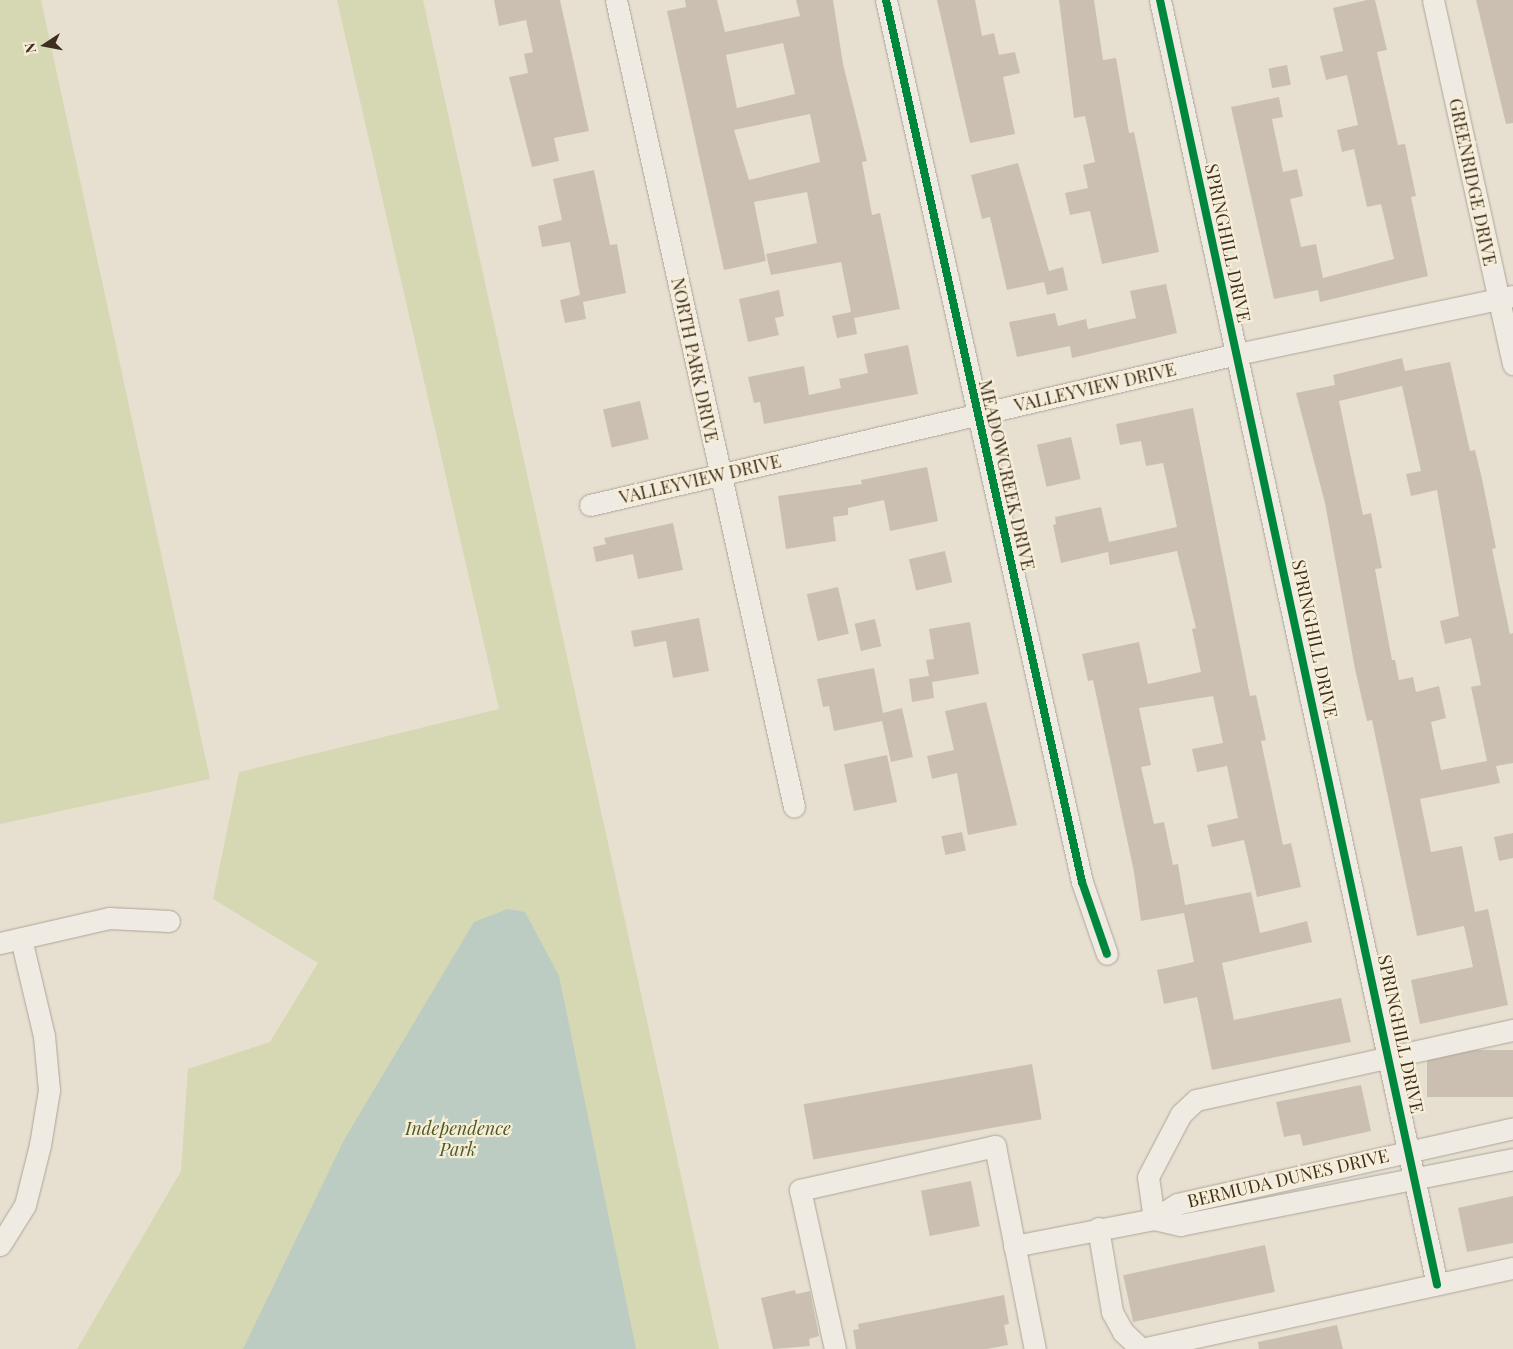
<!DOCTYPE html>
<html>
<head>
<meta charset="utf-8">
<style>
	body { margin:0 }
	#map { position:relative; width:1513px; height:1349px; overflow:hidden; background:#e7e0d1; font-family:"Playfair Display",serif }
	div>[style] { position:absolute }
	.green>* { inset:0; background:#d6d7b3 }
	.water>* { inset:0; background:#bcccc2 }
	.building>* { inset:0; background:#cbbfb2; transform-origin:0 0 }
	.roads { filter:drop-shadow(0 0 1px #ada599) drop-shadow(0 0 1px #ada599) }
	.minor>* { height:21px; margin:-10.5px; padding:0 10.5px; transform-origin:10.5px; border-radius:10.5px; background:#efebe3 }
	.cycleway>* { height:8px; margin:-4px; padding:0 4px; transform-origin:4px; border-radius:4px; background:#00873e }
	span { translate:-50% -50%; white-space:nowrap; text-align:center; line-height:1.15; -webkit-text-stroke:4.5px #f7eed8; paint-order:stroke }
	.street-label { font-size:18px; color:#3d2e20 }
	.park-label { font-size:18px; color:#4d5a26; font-style:italic }
	.north { position:absolute; left:20px; top:20px; width:50px; height:50px; -webkit-text-stroke:4px #f7eed8; paint-order:stroke; rotate:259deg; font-size:14px; font-weight:700; line-height:20px; text-align:center; color:#3d2e20 }
	.north::after { content:''; display:block; margin:auto; width:18px; height:22px; background:#3d2e20; clip-path:polygon(50% 0,100% 100%,50% 72%,0 100%) }
</style>
</head>
<body>
<div id="map">
	<div class="green">
		<div style="clip-path:polygon(0 0,41px 0,210px 779px,0 824px)"></div>
		<div style="clip-path:polygon(337px 0,423px 0,719px 1349px,77px 1349px,181px 1171px,188px 1069px,270px 1042px,318px 963px,213px 899px,239px 772px,499px 709px)"></div>
	</div>
	<div class="water">
		<div style="clip-path:polygon(508px 909px,525px 912px,559px 976px,636px 1349px,243px 1349px,344px 1140px,474px 922px)"></div>
	</div>
	<div class="building">
		<div style="clip-path:polygon(494px 0,560px 0,589px 131px,554px 138px,559px 161px,532px 167px,509px 77px,528px 73px,524px 54px,533px 52px,526px 20px,499px 26px)"></div>
		<div style="clip-path:polygon(evenodd,685px 0,717px 0,725px 32px,800px 16px,796px 0,833px 0,843px 64px,867px 161px,862px 162px,872px 215px,880px 213px,900px 309px,854px 318px,857px 334px,837px 338px,832px 316px,851px 312px,841px 262px,771px 275px,766px 254px,817px 243px,807px 192px,754px 202px,766px 261px,724px 270px,667px 11px,686px 7px,685px 0,783px 43px,795px 94px,737px 108px,726px 55px,783px 43px,685px 0,810px 114px,820px 162px,749px 180px,734px 130px,810px 114px)"></div>
		<div style="clip-path:polygon(937px 0,975px 0,982px 36px,994px 33px,999px 55px,1015px 52px,1020px 73px,1003px 77px,1015px 134px,970px 143px)"></div>
		<div style="clip-path:polygon(1059px 0,1094px 0,1103px 60px,1116px 58px,1129px 133px,1134px 132px,1159px 252px,1102px 264px,1090px 211px,1070px 215px,1065px 193px,1088px 188px,1083px 165px,1095px 162px,1085px 116px,1074px 118px)"></div>
		<div style="clip-path:polygon(1367px 0,1375px 0,1387px 50px,1377px 52px,1398px 145px,1405px 144px,1416px 196px,1411px 197px,1428px 276px,1320px 302px,1318px 290px,1274px 299px,1231px 107px,1279px 97px,1283px 117px,1272px 119px,1283px 172px,1297px 169px,1303px 196px,1290px 199px,1301px 247px,1316px 244px,1323px 278px,1394px 259px,1381px 204px,1367px 207px,1354px 149px,1342px 152px,1337px 130px,1358px 125px,1347px 75px,1326px 80px,1320px 56px,1343px 51px,1333px 8px)"></div>
		<div style="clip-path:polygon(1476px 0,1513px 0,1513px 123px,1506px 124px)"></div>
		<div style="left:1287px;top:65px;width:20px;height:19px;rotate:79deg"></div>
		<div style="clip-path:polygon(1018px 163px,1049px 271px,1063px 267px,1068px 290px,1047px 295px,1044px 282px,1007px 290px,990px 217px,982px 219px,971px 175px)"></div>
		<div style="clip-path:polygon(594px 170px,610px 245px,617px 244px,626px 293px,583px 302px,586px 319px,565px 323px,560px 300px,580px 295px,570px 242px,542px 247px,538px 226px,562px 220px,553px 179px)"></div>
		<div style="clip-path:polygon(1166px 284px,1177px 333px,1072px 358px,1070px 346px,1017px 357px,1009px 322px,1055px 313px,1058px 326px,1086px 319px,1088px 329px,1136px 318px,1130px 291px)"></div>
		<div style="clip-path:polygon(779px 290px,784px 316px,775px 318px,779px 335px,748px 342px,739px 299px)"></div>
		<div style="clip-path:polygon(908px 345px,918px 394px,764px 424px,760px 402px,754px 403px,748px 377px,804px 366px,809px 395px,841px 388px,839px 379px,868px 373px,864px 354px)"></div>
		<div style="clip-path:polygon(evenodd,1402px 358px,1405px 371px,1450px 362px,1470px 451px,1475px 450px,1482px 479px,1496px 548px,1492px 549px,1510px 634px,1513px 633px,1513px 763px,1496px 766px,1500px 783px,1420px 799px,1431px 852px,1462px 846px,1475px 912px,1488px 909px,1508px 1005px,1420px 1024px,1411px 980px,1473px 967px,1464px 926px,1417px 936px,1372px 720px,1367px 721px,1355px 669px,1325px 503px,1296px 393px,1335px 385px,1333px 375px,1402px 358px,1402px 386px,1421px 471px,1406px 474px,1411px 496px,1437px 490px,1459px 616px,1440px 621px,1445px 644px,1471px 638px,1481px 685px,1471px 687px,1487px 761px,1441px 770px,1431px 722px,1446px 718px,1439px 686px,1416px 692px,1413px 677px,1399px 680px,1395px 660px,1392px 660px,1375px 569px,1382px 568px,1371px 513px,1363px 515px,1339px 401px,1402px 386px)"></div>
		<div style="left:640px;top:401px;width:39px;height:38px;rotate:77deg"></div>
		<div style="clip-path:polygon(1193px 408px,1250px 696px,1256px 695px,1266px 740px,1261px 741px,1283px 845px,1291px 843px,1301px 887px,1257px 897px,1244px 840px,1212px 847px,1207px 825px,1238px 818px,1227px 766px,1197px 772px,1192px 749px,1223px 743px,1213px 696px,1139px 708px,1151px 765px,1141px 767px,1154px 824px,1164px 822px,1173px 865px,1178px 864px,1185px 905px,1251px 892px,1260px 933px,1307px 921px,1312px 942px,1222px 963px,1234px 1020px,1341px 998px,1351px 1042px,1212px 1070px,1197px 997px,1164px 1004px,1157px 970px,1194px 962px,1184px 913px,1141px 921px,1134px 872px,1093px 680px,1088px 681px,1082px 654px,1139px 642px,1148px 684px,1201px 672px,1192px 629px,1196px 628px,1177px 551px,1110px 565px,1108px 552px,1061px 563px,1053px 525px,1056px 524px,1055px 517px,1101px 507px,1109px 542px,1177px 527px,1163px 463px,1146px 466px,1141px 441px,1120px 445px,1116px 424px)"></div>
		<div style="left:1071px;top:437px;width:43px;height:35px;rotate:77deg"></div>
		<div style="clip-path:polygon(927px 467px,938px 521px,890px 531px,884px 500px,848px 508px,848px 515px,833px 517px,836px 541px,786px 549px,778px 496px,862px 484px,861px 480px)"></div>
		<div style="clip-path:polygon(673px 523px,683px 570px,638px 579px,633px 554px,596px 562px,593px 547px,606px 544px,604px 538px)"></div>
		<div style="left:945px;top:551px;width:32px;height:37px;rotate:77deg"></div>
		<div style="left:838px;top:587px;width:48px;height:32px;rotate:77deg"></div>
		<div style="clip-path:polygon(699px 618px,709px 671px,673px 678px,666px 641px,634px 647px,631px 631px)"></div>
		<div style="left:875px;top:619px;width:28px;height:21px;rotate:77deg"></div>
		<div style="clip-path:polygon(970px 622px,979px 674px,932px 682px,934px 698px,912px 702px,909px 679px,929px 676px,926px 660px,934px 659px,929px 629px)"></div>
		<div style="clip-path:polygon(874px 668px,883px 713px,902px 708px,913px 757px,891px 762px,882px 721px,834px 731px,829px 706px,823px 707px,817px 679px)"></div>
		<div style="clip-path:polygon(986px 702px,1017px 825px,968px 835px,957px 773px,932px 779px,927px 756px,954px 750px,945px 711px)"></div>
		<div style="left:887px;top:755px;width:48px;height:44px;rotate:78deg"></div>
		<div style="left:962px;top:832px;width:19px;height:21px;rotate:78deg"></div>
		<div style="clip-path:polygon(1513px 833px,1513px 858px,1499px 861px,1494px 837px)"></div>
		<div style="left:1513px;top:1050px;width:47px;height:86px;rotate:90deg"></div>
		<div style="left:1032px;top:1064px;width:56px;height:232px;rotate:80deg"></div>
		<div style="clip-path:polygon(1361px 1085px,1371px 1131px,1303px 1146px,1300px 1134px,1284px 1137px,1276px 1102px)"></div>
		<div style="left:971px;top:1181px;width:46px;height:51px;rotate:79deg"></div>
		<div style="clip-path:polygon(1513px 1196px,1513px 1243px,1467px 1252px,1458px 1208px)"></div>
		<div style="left:1265px;top:1245px;width:48px;height:145px;rotate:78deg"></div>
		<div style="clip-path:polygon(795px 1290px,796px 1294px,810px 1291px,819px 1336px,809px 1339px,810px 1346px,773px 1349px,761px 1298px)"></div>
		<div style="clip-path:polygon(1004px 1295px,1009px 1324px,1004px 1325px,1008px 1345px,987px 1349px,856px 1349px,853px 1330px,859px 1329px,858px 1324px)"></div>
		<div style="clip-path:polygon(1337px 1325px,1343px 1349px,1259px 1349px,1258px 1342px)"></div>
	</div>
	<div class="roads">
		<div class="minor">
			<div style="left:616px;top:0;width:826px;rotate:77.56deg"></div>
			<div style="left:886px;top:0;width:904px;rotate:77.47deg"></div>
			<div style="left:1082px;top:882px;width:76px;rotate:70.9deg"></div>
			<div style="left:1160px;top:0;width:1314px;rotate:77.83deg"></div>
			<div style="left:1433px;top:0;width:373px;rotate:77.6deg"></div>
			<div style="left:590px;top:505px;width:664px;rotate:-13.14deg"></div>
			<div style="left:1237px;top:354px;width:282px;rotate:-11.9deg"></div>
			<div style="left:0;top:943px;width:112px;rotate:-12.9deg"></div>
			<div style="left:109px;top:918px;width:60px;rotate:2.9deg"></div>
			<div style="left:1154px;top:1219px;width:42px;rotate:-98.1deg"></div>
			<div style="left:1148px;top:1177px;width:71px;rotate:-62.4deg"></div>
			<div style="left:1181px;top:1114px;width:21px;rotate:-43deg"></div>
			<div style="left:1196px;top:1100px;width:325px;rotate:-12.5deg"></div>
			<div style="left:1154px;top:1219px;width:27px;rotate:-33deg"></div>
			<div style="left:1177px;top:1204px;width:344px;rotate:-12.7deg"></div>
			<div style="left:1098px;top:1228px;width:85px;rotate:80.5deg"></div>
			<div style="left:1112px;top:1312px;width:23px;rotate:61deg"></div>
			<div style="left:1123px;top:1332px;width:25px;rotate:43deg"></div>
			<div style="left:0;top:1245px;width:47px;rotate:-58deg"></div>
			<div style="left:25px;top:1205px;width:62px;rotate:-76deg"></div>
			<div style="left:40px;top:1145px;width:56px;rotate:-80.7deg"></div>
			<div style="left:49px;top:1090px;width:54px;rotate:-95.3deg"></div>
			<div style="left:44px;top:1036px;width:100px;rotate:-103.3deg"></div>
			<div style="left:1014px;top:1246px;width:143px;rotate:-10.9deg"></div>
			<div style="left:1154px;top:1219px;width:27px;rotate:13deg"></div>
			<div style="left:1180px;top:1225px;width:339px;rotate:-11.2deg"></div>
			<div style="left:835px;top:1349px;width:163px;rotate:-102.4deg"></div>
			<div style="left:800px;top:1190px;width:200px;rotate:-12.7deg"></div>
			<div style="left:995px;top:1146px;width:207px;rotate:78.9deg"></div>
			<div style="left:1141px;top:1349px;width:381px;rotate:-12.3deg"></div>
		</div>
	</div>
	<div class="cycleway">
		<div style="left:886px;top:0;width:904px;rotate:77.47deg"></div>
		<div style="left:1082px;top:882px;width:76px;rotate:70.9deg"></div>
		<div style="left:1160px;top:0;width:1314px;rotate:77.83deg"></div>
	</div>
	<div class="street-label">
		<span style="left:1473px;top:182px;rotate:78deg">GREENRIDGE DRIVE</span>
		<span style="left:1228px;top:243px;rotate:78deg">SPRINGHILL DRIVE</span>
		<span style="left:695px;top:360px;rotate:78deg">NORTH PARK DRIVE</span>
		<span style="left:1095px;top:387px;rotate:-13deg">VALLEYVIEW DRIVE</span>
		<span style="left:1007px;top:475px;rotate:77deg">MEADOWCREEK DRIVE</span>
		<span style="left:700px;top:479px;rotate:-13deg">VALLEYVIEW DRIVE</span>
		<span style="left:1315px;top:639px;rotate:78deg">SPRINGHILL DRIVE</span>
		<span style="left:1401px;top:1034px;rotate:78deg">SPRINGHILL DRIVE</span>
		<span style="left:1288px;top:1178px;rotate:-13deg">BERMUDA DUNES DRIVE</span>
	</div>
	<div class="park-label">
		<span style="left:458px;top:1139px">Independence<br>Park</span>
	</div>
	<div class="north">N</div>
</div>
</body>
</html>
